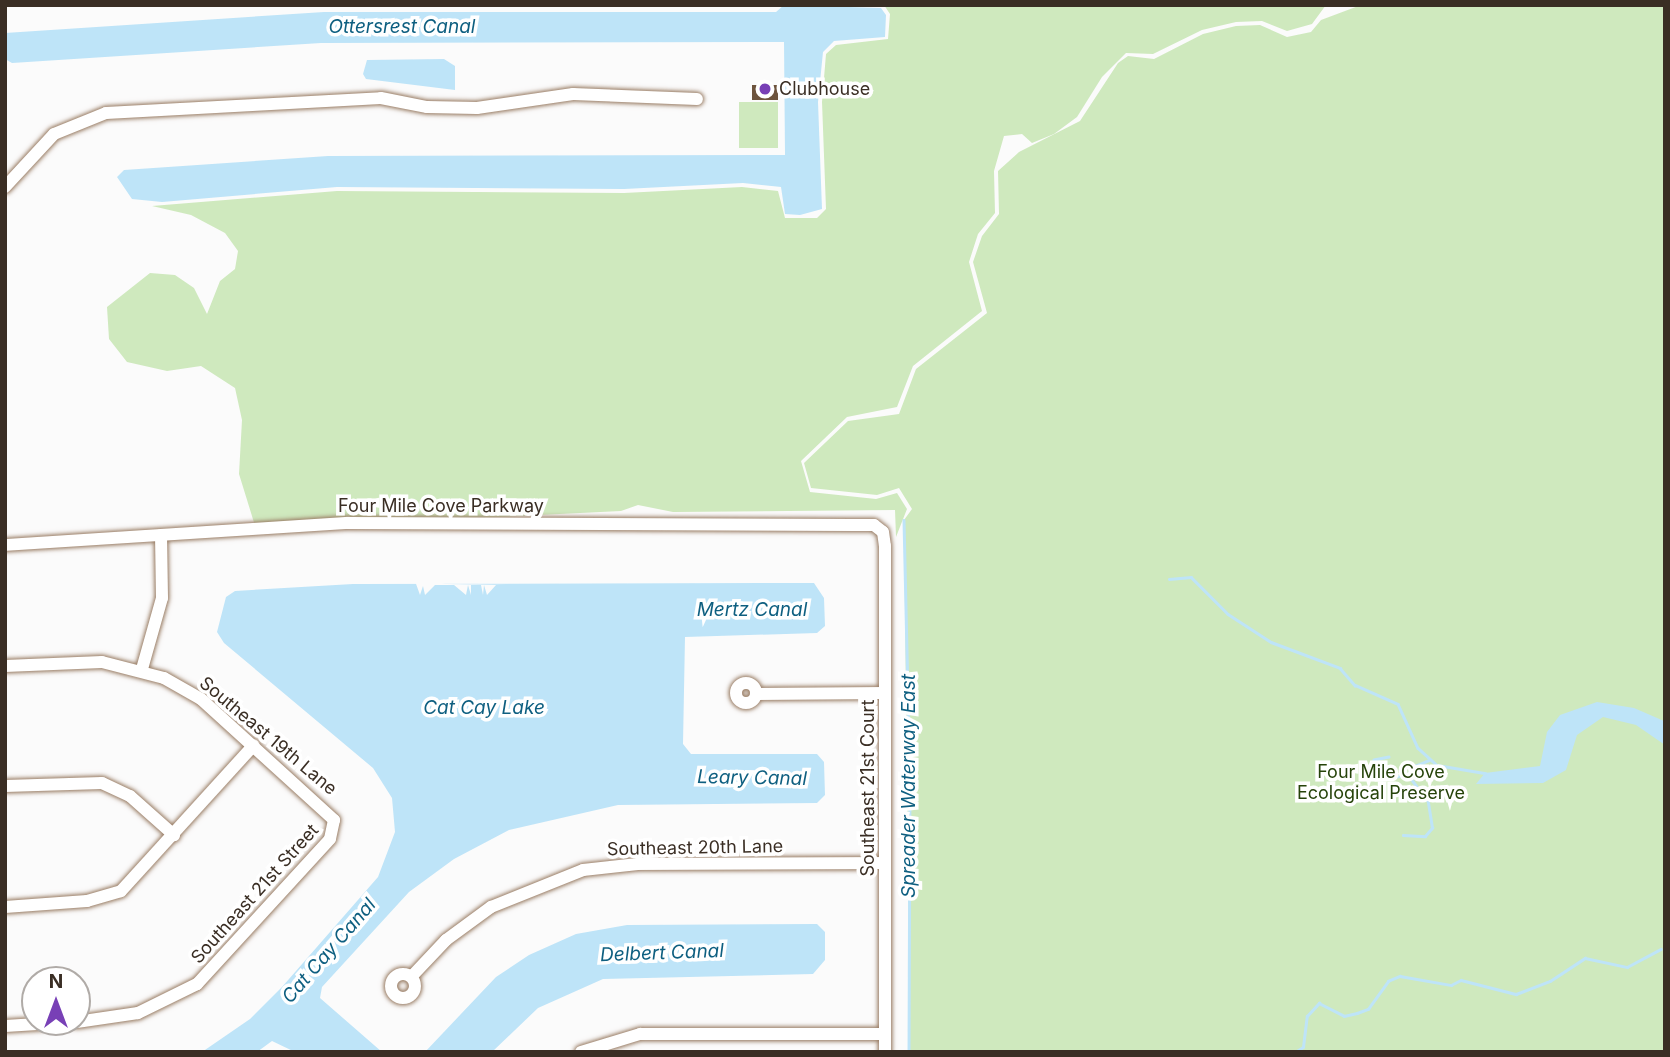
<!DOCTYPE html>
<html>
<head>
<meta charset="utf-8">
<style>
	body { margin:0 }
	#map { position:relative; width:1670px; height:1057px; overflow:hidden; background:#fbfbfb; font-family:Inter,sans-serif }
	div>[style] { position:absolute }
	.green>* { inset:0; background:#cfe9be; transform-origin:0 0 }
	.water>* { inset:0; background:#bee4f8 }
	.pier>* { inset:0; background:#fbfbfb }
	.stream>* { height:2.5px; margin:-1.25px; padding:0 1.25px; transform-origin:1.25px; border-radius:1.25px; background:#bee4f8 }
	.building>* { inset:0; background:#6d543d; transform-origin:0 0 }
	.roads { filter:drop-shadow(0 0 2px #9a7e66) drop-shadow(0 0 2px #9a7e66) }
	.minor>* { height:12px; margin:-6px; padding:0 6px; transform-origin:6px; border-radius:6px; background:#fff }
	.minor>.ring { margin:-6px; padding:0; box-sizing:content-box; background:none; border:12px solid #fff; border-radius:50% }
	.dots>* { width:19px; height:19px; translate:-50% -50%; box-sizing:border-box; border:4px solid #fff; border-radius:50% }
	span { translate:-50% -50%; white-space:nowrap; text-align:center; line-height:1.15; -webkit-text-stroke:7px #fff; paint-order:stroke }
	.poi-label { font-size:18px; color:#3a2e24 }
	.left { translate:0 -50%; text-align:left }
	.street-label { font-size:18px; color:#3a2e24 }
	.park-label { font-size:18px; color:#26430a }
	.water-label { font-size:19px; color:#0e5f80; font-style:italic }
	.frame { position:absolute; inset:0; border:7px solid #3a2e24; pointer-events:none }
	.north { position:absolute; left:21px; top:966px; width:70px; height:70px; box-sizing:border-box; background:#fff; border:2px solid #b0aba7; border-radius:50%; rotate:0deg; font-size:19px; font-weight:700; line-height:28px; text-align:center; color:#3a2e24 }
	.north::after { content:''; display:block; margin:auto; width:24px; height:32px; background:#7840b6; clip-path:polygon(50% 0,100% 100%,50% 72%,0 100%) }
</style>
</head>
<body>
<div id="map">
	<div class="green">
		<div style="clip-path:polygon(884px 5px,1326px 5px,1312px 24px,1287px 31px,1262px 21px,1236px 22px,1202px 30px,1153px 54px,1126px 53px,1102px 77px,1077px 117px,1054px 134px,1032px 143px,1022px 134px,1004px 136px,994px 171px,995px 213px,978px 234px,969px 262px,982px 311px,913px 366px,897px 407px,847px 417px,801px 461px,810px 492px,876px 499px,897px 493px,907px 509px,896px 537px,895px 510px,673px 512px,638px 505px,621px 511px,256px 529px,239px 474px,242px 420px,235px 388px,201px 366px,167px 371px,127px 362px,109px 339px,107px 307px,150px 273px,175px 275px,194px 288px,207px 314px,220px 281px,235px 269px,238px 251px,225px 233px,191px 215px,152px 206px,337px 191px,624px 193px,742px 187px,778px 191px,785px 218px,817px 218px,826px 209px,822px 102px,826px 54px,836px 45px,888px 39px,890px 14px)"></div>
		<div style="clip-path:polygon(1361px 5px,1665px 5px,1665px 1052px,910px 1052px,904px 520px,912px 509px,899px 488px,877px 495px,811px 488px,804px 463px,848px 421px,899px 414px,916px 369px,987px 313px,973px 262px,982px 236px,999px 214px,998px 171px,1019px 152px,1080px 121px,1118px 63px,1128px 56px,1154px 59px,1203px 34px,1236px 26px,1260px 25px,1287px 37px,1311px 32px,1321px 20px)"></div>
		<div style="left:739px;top:102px;width:39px;height:46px"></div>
	</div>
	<div class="water">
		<div style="clip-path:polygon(784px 5px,881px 8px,886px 15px,885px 37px,834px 41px,823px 52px,818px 102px,822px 209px,800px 215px,785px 214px,781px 187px,743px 183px,624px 189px,337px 187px,162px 202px,132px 199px,117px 177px,124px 170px,328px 156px,785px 155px,784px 42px,321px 43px,12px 63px,5px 59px,5px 33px,324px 12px,776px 12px)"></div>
		<div style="clip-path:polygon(444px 59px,455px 66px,455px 90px,366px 79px,363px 74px,367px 60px)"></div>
		<div style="clip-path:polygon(814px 583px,824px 598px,825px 626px,817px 633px,685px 637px,683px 744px,691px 754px,817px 754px,824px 762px,825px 795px,817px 803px,618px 805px,509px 830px,454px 859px,409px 892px,322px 987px,320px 998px,382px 1052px,295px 1052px,272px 1041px,257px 1052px,202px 1052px,250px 1019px,282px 987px,378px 877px,395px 832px,392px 798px,373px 768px,224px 643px,217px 632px,226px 597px,235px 591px,353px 584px)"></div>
		<div style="clip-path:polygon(1597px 702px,1634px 708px,1664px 721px,1665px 745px,1636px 725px,1603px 717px,1577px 735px,1566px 770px,1543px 783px,1476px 784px,1485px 773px,1540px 766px,1547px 732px,1560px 715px)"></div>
		<div style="clip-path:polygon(817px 924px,825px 932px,825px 960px,813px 974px,603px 979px,538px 1008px,492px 1052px,425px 1052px,496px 977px,529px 955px,576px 934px,627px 925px)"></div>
	</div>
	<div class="pier">
		<div style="clip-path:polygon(428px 580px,446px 584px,507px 585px,496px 585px,487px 595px,484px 585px,483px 595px,481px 585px,471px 585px,471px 595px,468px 585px,466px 595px,454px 585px,435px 585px,425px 595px,423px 586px,420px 595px,415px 581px)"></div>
	</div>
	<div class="stream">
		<div style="left:904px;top:520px;width:256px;rotate:88.7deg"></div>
		<div style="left:910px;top:776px;width:276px;rotate:90.2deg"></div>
		<div style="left:1169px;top:579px;width:22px;rotate:-5deg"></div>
		<div style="left:1191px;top:577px;width:52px;rotate:45deg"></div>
		<div style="left:1228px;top:614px;width:51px;rotate:33.1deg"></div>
		<div style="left:1271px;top:642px;width:74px;rotate:20.6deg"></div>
		<div style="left:1340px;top:668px;width:23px;rotate:49deg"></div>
		<div style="left:1355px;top:685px;width:47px;rotate:23.8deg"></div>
		<div style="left:1398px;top:704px;width:48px;rotate:65.6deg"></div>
		<div style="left:1418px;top:748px;width:25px;rotate:42deg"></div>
		<div style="left:1437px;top:765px;width:49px;rotate:9.5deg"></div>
		<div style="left:1389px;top:757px;width:15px;rotate:169deg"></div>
		<div style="left:1374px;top:760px;width:12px;rotate:95deg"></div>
		<div style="left:1373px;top:772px;width:18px;rotate:19deg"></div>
		<div style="left:1390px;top:778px;width:23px;rotate:-13deg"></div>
		<div style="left:1403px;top:835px;width:22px;rotate:3deg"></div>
		<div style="left:1425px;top:836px;width:11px;rotate:-49deg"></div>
		<div style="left:1432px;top:828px;width:26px;rotate:-99deg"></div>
		<div style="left:1428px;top:802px;width:30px;rotate:-127deg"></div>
		<div style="left:1410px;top:778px;width:13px;rotate:-67deg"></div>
		<div style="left:1415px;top:766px;width:15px;rotate:-23deg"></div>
		<div style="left:1295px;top:1052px;width:9px;rotate:-32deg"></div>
		<div style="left:1303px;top:1047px;width:31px;rotate:-83deg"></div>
		<div style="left:1307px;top:1016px;width:18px;rotate:-47deg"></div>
		<div style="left:1319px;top:1003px;width:28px;rotate:27deg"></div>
		<div style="left:1344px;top:1016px;width:13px;rotate:-13deg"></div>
		<div style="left:1357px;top:1013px;width:12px;rotate:-20deg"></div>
		<div style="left:1368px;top:1009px;width:34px;rotate:-54deg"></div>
		<div style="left:1388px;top:981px;width:13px;rotate:-23deg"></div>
		<div style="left:1400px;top:976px;width:52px;rotate:10deg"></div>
		<div style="left:1451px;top:985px;width:11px;rotate:-27deg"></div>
		<div style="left:1461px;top:980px;width:57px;rotate:14.3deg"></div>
		<div style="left:1516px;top:994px;width:36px;rotate:-21deg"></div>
		<div style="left:1550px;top:981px;width:42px;rotate:-33.3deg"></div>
		<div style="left:1585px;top:958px;width:43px;rotate:12.1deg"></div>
		<div style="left:1627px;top:967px;width:38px;rotate:-28deg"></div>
	</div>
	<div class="building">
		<div style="left:752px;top:85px;width:26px;height:15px"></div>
	</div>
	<div class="roads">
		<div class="minor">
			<div style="left:5px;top:187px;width:72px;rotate:-47.2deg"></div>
			<div style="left:54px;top:134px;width:56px;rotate:-22deg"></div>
			<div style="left:106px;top:113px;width:275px;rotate:-3.1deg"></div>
			<div style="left:381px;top:98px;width:47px;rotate:11.1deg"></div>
			<div style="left:427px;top:107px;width:50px;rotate:1.1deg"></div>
			<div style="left:477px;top:108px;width:97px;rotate:-8.3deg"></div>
			<div style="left:573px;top:94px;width:124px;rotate:2.3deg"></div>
			<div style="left:5px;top:545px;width:343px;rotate:-3.7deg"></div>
			<div style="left:347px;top:523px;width:527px;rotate:0.22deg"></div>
			<div style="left:874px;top:525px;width:11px;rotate:38deg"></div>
			<div style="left:883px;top:532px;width:14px;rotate:82deg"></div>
			<div style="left:885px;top:546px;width:506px;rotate:90deg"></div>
			<div style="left:5px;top:666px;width:97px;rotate:-2.4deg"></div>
			<div style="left:102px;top:662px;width:64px;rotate:14.5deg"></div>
			<div style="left:164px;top:678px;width:43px;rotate:29.6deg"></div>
			<div style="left:201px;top:699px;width:180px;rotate:42.3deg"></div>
			<div style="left:334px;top:820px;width:19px;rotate:102deg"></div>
			<div style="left:330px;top:839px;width:197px;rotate:132.5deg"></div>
			<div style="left:197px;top:984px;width:66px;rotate:153.8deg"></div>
			<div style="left:138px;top:1013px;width:62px;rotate:171.6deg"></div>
			<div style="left:142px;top:669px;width:74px;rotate:-74.3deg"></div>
			<div style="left:162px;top:598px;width:63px;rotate:-90.9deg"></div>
			<div class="ring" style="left:736px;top:683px;width:8px;height:8px"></div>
			<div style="left:756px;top:694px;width:129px;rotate:-0.4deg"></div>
			<div style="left:5px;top:786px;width:97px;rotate:-1.8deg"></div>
			<div style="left:102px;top:783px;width:31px;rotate:25deg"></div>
			<div style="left:130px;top:796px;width:59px;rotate:41.6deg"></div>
			<div style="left:5px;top:907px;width:82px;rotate:-4.2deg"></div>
			<div style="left:87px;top:901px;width:35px;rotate:-16deg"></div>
			<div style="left:121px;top:891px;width:197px;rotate:-47.7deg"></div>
			<div class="ring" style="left:391px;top:974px;width:12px;height:12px"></div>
			<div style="left:413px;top:975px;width:48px;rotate:-46.7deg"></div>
			<div style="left:446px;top:940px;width:56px;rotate:-36.3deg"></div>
			<div style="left:491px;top:907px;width:99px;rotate:-21.9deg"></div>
			<div style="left:583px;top:870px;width:55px;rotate:-6.2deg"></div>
			<div style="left:638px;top:864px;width:247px;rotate:-0.2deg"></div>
			<div style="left:5px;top:1026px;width:65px;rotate:-3.5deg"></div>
			<div style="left:581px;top:1052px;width:62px;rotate:-17deg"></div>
			<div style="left:640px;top:1034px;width:245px"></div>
		</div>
	</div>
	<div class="dots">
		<div style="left:765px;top:89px;background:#7840b6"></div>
	</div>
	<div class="poi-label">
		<span class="left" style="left:779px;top:89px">Clubhouse</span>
	</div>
	<div class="street-label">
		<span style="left:441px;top:506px">Four Mile Cove Parkway</span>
		<span style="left:268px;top:736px;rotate:40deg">Southeast 19th Lane</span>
		<span style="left:868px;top:788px;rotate:-90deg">Southeast 21st Court</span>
		<span style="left:695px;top:848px;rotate:-1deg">Southeast 20th Lane</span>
		<span style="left:255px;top:894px;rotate:-48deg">Southeast 21st Street</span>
	</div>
	<div class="park-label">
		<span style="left:1381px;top:783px">Four Mile Cove<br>Ecological Preserve</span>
	</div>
	<div class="water-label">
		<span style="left:402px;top:27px">Ottersrest Canal</span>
		<span style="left:752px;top:610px">Mertz Canal</span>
		<span style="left:484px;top:708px">Cat Cay Lake</span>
		<span style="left:752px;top:778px;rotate:1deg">Leary Canal</span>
		<span style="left:909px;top:786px;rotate:-90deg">Spreader Waterway East</span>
		<span style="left:329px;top:951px;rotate:-49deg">Cat Cay Canal</span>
		<span style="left:662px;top:953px;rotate:-2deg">Delbert Canal</span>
	</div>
	<div class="frame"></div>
	<div class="north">N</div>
</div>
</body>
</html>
